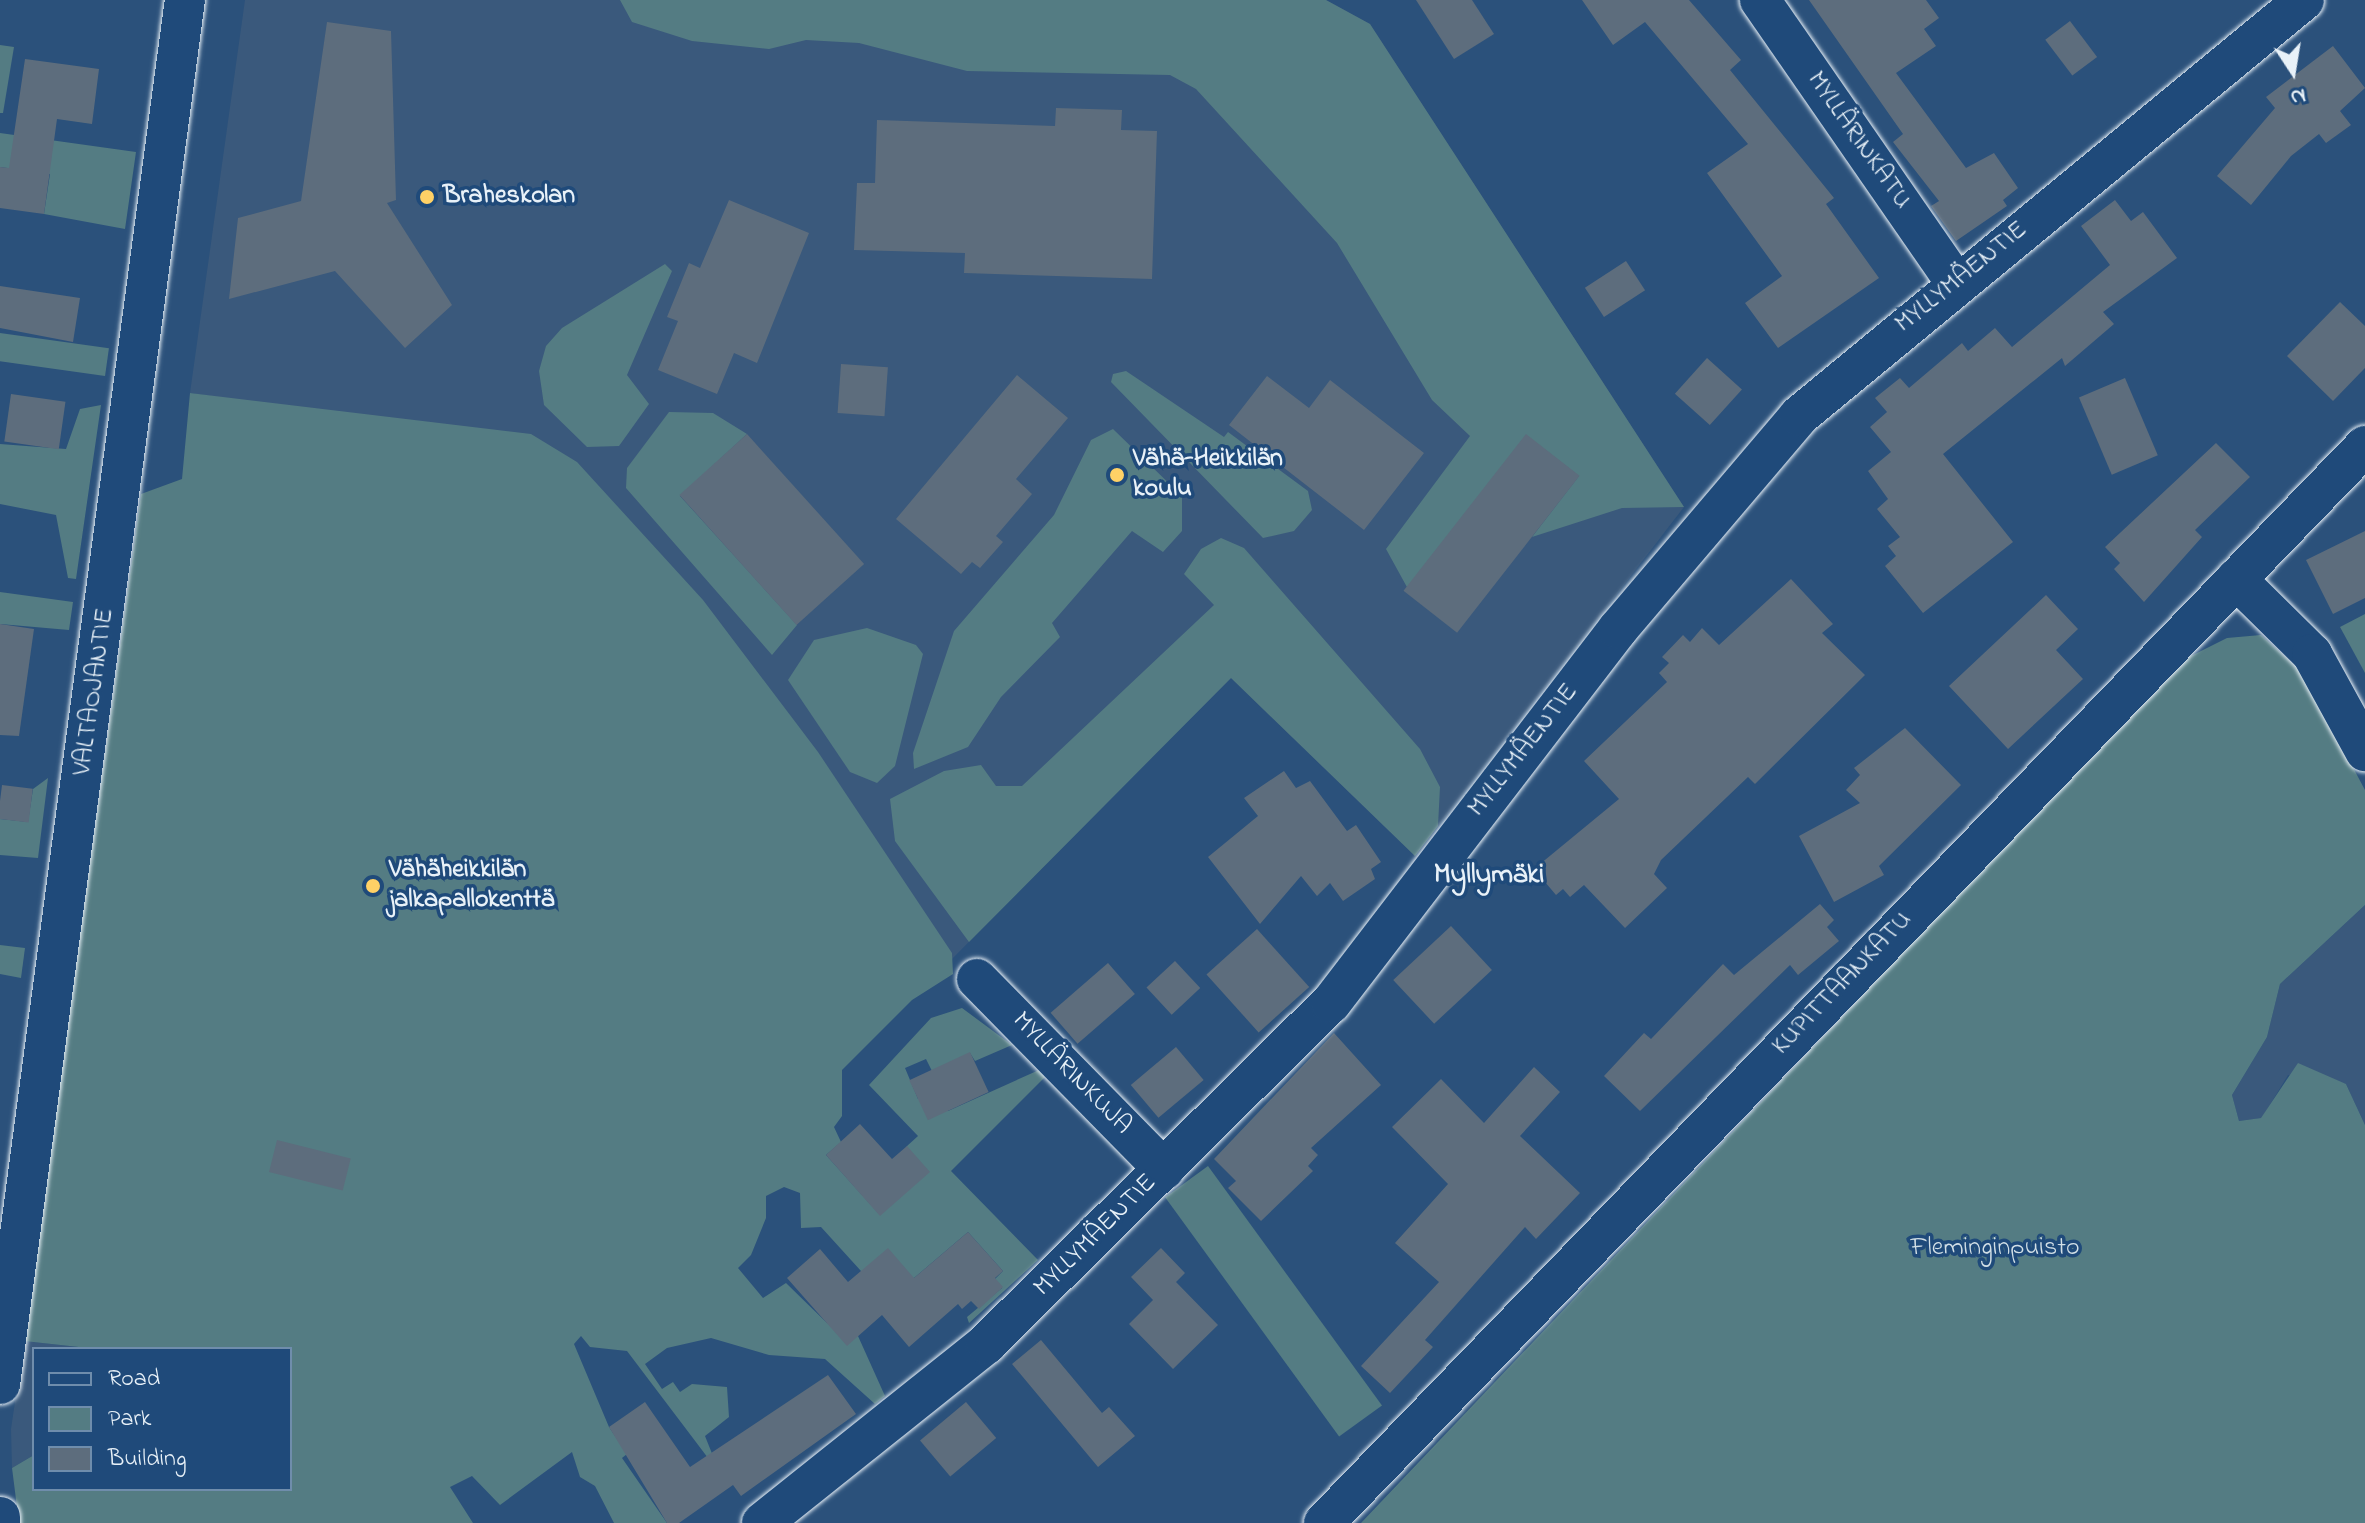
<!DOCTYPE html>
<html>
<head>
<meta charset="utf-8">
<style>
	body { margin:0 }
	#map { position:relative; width:2365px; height:1523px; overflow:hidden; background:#2b517b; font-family:"Indie Flower",sans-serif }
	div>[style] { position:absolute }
	.built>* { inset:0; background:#3a597c }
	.green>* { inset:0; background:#547c83; transform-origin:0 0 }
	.building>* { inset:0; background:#5d6d7d; transform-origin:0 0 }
	.roads { filter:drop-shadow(0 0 2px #e8f1f8) drop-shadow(0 0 2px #e8f1f8) }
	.street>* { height:40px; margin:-20px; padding:0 20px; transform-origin:20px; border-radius:20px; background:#1f4a7a }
	.dots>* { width:22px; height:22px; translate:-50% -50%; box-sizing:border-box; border:4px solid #1f4a7a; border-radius:50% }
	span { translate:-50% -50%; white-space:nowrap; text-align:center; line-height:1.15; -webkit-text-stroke:7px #1f4a7a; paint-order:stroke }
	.street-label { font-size:26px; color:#e8f1f8 }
	.poi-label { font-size:26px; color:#e8f1f8; font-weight:700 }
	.left { translate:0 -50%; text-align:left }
	.park-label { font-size:26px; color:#d2dfe6 }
	.neighbourhood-label { font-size:28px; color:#e8f1f8; font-weight:700 }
	.legend { position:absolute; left:32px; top:1347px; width:260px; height:144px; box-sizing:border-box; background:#1f4a7a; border:2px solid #6f8dac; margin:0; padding:10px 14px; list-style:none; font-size:24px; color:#e8f1f8 }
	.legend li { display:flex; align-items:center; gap:16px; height:40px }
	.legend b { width:40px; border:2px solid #6f8dac }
	.north { position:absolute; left:2253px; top:32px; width:80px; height:80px; -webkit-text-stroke:6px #1f4a7a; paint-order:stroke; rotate:168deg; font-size:22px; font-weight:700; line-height:32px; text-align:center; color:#e8f1f8 }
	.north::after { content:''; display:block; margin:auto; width:28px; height:36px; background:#e8f1f8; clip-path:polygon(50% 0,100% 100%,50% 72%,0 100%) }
</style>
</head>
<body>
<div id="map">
	<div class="built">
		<div style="clip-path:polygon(245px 0,1326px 0,1370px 24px,1684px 507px,1415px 856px,1231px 678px,949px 962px,770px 689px,540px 443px,190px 393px)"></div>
		<div style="clip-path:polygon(2365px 905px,2365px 1125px,2346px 1084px,2288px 1075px,2262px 1118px,2239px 1121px,2232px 1095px,2267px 1037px,2280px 984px)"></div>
		<div style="clip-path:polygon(24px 1341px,97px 1349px,34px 1349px,34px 1455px,12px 1468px,11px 1429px)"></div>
	</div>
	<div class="green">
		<div style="clip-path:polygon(620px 0,1326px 0,1370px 24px,1684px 507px,1622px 508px,1532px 537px,1579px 476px,1526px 435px,1408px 589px,1386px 549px,1470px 436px,1432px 400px,1337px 243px,1196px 89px,1170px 75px,967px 71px,859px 43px,806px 40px,769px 49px,692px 41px,632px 22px)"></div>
		<div style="clip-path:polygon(0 45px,14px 47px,3px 113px,0 113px)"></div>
		<div style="clip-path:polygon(0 133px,136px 152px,125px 229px,44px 214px,50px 174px,0 167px)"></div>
		<div style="clip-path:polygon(665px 264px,672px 271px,627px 375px,649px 404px,619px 446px,587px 447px,544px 405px,539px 371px,546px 346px,562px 328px)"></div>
		<div style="left:0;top:333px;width:110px;height:28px;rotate:8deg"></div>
		<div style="clip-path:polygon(1126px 371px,1224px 437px,1228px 432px,1308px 491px,1312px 510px,1294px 531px,1263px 538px,1111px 382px,1113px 374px)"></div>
		<div style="clip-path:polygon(190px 393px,531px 434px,577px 462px,703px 600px,818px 752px,952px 953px,953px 974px,912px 1000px,842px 1070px,842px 1116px,834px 1127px,841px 1142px,826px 1155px,880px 1215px,907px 1146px,918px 1136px,869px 1085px,931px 1018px,962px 1008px,1012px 1045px,975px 1061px,970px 1053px,932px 1071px,926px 1059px,905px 1068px,918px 1099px,938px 1090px,948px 1111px,1039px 1070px,1045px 1077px,951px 1171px,1038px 1260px,969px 1323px,967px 1317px,1002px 1288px,995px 1279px,1003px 1271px,968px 1232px,914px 1278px,861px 1271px,821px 1227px,801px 1228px,800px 1193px,784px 1187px,766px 1196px,766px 1218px,751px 1255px,738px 1268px,763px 1298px,786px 1283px,827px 1323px,858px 1336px,885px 1396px,875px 1404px,825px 1359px,769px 1355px,711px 1338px,667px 1348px,645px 1364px,662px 1389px,673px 1382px,680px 1392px,692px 1384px,727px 1387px,729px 1417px,705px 1436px,713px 1456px,708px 1458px,627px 1351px,590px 1347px,581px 1336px,574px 1344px,609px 1427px,627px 1454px,622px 1458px,667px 1523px,614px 1523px,595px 1486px,580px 1477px,572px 1452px,500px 1505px,472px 1476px,450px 1487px,473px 1523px,19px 1523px,12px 1468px,34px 1455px,34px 1489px,290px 1489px,290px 1349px,97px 1349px,24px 1341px,141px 494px,182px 479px)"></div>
		<div style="clip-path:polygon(101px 405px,76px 579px,68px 578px,56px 515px,0 504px,0 444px,66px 449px,80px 409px)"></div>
		<div style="clip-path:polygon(669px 412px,713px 413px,747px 434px,680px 496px,797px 625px,772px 655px,626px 488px,627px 468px)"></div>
		<div style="clip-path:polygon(1113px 429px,1182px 496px,1182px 531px,1163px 552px,1132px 531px,1052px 623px,1060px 637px,1001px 697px,968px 747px,914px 769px,913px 753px,954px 631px,1054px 515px,1091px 440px)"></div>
		<div style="clip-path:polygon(1221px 538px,1244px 548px,1420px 749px,1440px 787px,1438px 826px,1415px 856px,1231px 678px,969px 942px,895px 841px,890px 799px,944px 771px,981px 765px,996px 786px,1022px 786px,1214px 605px,1184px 574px,1201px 549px)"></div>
		<div style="clip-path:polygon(0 592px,73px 602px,69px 630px,0 624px)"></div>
		<div style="clip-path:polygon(2365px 614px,2365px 673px,2340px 627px)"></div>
		<div style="clip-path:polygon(867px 628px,916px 645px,923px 654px,895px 766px,877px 783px,850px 772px,788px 680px,814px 640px)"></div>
		<div style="clip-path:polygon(2261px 635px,2302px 672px,2365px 790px,2365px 905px,2280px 984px,2267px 1037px,2232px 1095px,2239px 1121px,2261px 1118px,2298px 1063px,2346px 1084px,2365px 1125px,2365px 1523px,1361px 1523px,2179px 662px,2227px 638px)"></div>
		<div style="clip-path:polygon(48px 778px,38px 858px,0 855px,0 819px,28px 822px,33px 789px)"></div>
		<div style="clip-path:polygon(0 945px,25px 948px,21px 978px,0 974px)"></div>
		<div style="left:1208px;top:1166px;width:296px;height:53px;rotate:54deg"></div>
	</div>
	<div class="building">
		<div style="clip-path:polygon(1416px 0,1472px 0,1494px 34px,1454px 59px)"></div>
		<div style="clip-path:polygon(1582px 0,1689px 0,1741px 60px,1730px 70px,1834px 198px,1826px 204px,1879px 278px,1778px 348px,1745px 303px,1782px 276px,1707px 173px,1748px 144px,1645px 22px,1613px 45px)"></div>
		<div style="clip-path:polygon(1809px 0,1926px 0,1939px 18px,1924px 29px,1936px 46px,1896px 73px,1966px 168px,1994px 153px,2018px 188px,2003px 200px,2007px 206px,1956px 241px,1931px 206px,1939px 201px,1893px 142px,1903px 134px)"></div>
		<div style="left:2070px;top:21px;width:45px;height:31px;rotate:53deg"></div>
		<div style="clip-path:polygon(327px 22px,391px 31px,396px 200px,387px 203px,452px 305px,405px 348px,335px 271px,229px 299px,238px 218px,301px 201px)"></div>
		<div style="clip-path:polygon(2333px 46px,2365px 88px,2340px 111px,2351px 125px,2326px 143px,2319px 134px,2291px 156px,2251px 205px,2217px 176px,2275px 108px,2266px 97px)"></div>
		<div style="clip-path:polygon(25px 59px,99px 69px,92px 124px,57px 119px,44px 214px,0 208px,0 167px,9px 168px)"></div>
		<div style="clip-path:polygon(1056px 108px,1122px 110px,1121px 130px,1157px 131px,1152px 279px,964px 273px,965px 253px,854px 250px,857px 183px,875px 183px,877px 120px,1055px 126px)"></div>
		<div style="clip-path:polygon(729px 200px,809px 233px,757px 363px,734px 353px,717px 394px,658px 370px,678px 321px,667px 317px,689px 263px,700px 268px)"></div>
		<div style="clip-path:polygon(2115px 200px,2131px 221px,2143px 212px,2177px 258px,2103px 312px,2114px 324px,2065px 366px,2062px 358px,1943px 454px,2013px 542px,1923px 613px,1885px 566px,1896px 556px,1888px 546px,1900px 537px,1877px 509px,1888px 499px,1868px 471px,1891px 452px,1870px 427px,1887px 412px,1875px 398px,1900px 378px,1909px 388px,1962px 343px,1968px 351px,1995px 328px,2012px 347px,2110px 265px,2081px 226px)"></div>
		<div style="left:1626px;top:261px;width:35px;height:49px;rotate:57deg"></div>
		<div style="clip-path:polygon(0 286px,80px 298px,73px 342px,0 328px)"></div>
		<div style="clip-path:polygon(2340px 302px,2365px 326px,2365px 368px,2333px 401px,2287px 356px)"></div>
		<div style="left:1707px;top:358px;width:47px;height:48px;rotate:42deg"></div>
		<div style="left:841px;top:364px;width:47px;height:49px;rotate:4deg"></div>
		<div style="clip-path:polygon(1017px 375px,1068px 418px,1016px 479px,1032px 494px,996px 536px,1003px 542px,980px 568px,972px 562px,961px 574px,896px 519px)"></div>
		<div style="clip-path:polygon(1267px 376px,1309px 408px,1330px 380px,1424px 453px,1364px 530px,1229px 425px)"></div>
		<div style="left:2125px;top:378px;width:84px;height:50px;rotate:67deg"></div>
		<div style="left:11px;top:394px;width:55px;height:48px;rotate:8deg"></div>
		<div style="left:747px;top:434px;width:175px;height:91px;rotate:48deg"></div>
		<div style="left:1526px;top:434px;width:68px;height:199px;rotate:38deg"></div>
		<div style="clip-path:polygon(2216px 443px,2250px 477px,2195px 530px,2202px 537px,2144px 602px,2114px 569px,2120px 563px,2105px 547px)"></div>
		<div style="clip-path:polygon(2365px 531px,2365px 598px,2333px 614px,2306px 560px)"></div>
		<div style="clip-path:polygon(1791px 579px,1833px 624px,1822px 633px,1865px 675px,1755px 784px,1748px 777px,1661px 860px,1654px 874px,1667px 888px,1625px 928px,1584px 885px,1570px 897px,1563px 889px,1556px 895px,1534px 869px,1619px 799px,1584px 761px,1667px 682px,1659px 673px,1669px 663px,1662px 657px,1683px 635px,1690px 642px,1702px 628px,1719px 645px)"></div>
		<div style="clip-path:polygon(2046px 595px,2078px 629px,2056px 650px,2083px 679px,2008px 749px,1949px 686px)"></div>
		<div style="clip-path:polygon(0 624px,34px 629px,19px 736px,0 735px)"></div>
		<div style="clip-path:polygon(1905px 728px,1961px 785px,1879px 866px,1884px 875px,1834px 902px,1799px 836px,1860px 803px,1846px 790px,1860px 775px,1854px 768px)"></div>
		<div style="clip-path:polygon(1284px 771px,1296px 788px,1310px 781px,1347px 831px,1356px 825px,1381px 862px,1371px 869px,1375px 879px,1343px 901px,1330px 883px,1317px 896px,1301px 876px,1260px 924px,1208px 857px,1258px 816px,1244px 798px)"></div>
		<div style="left:2px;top:785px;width:31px;height:34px;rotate:7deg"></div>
		<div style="clip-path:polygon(1820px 904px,1834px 920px,1827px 927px,1839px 941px,1798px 975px,1790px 965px,1640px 1111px,1604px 1076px,1644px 1033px,1651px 1039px,1723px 964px,1734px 975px)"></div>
		<div style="left:1451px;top:926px;width:60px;height:79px;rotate:47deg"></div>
		<div style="left:1257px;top:929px;width:78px;height:68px;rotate:48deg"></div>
		<div style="left:1175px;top:961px;width:37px;height:39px;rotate:47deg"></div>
		<div style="left:1108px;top:963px;width:41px;height:76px;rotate:49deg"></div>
		<div style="clip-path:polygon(1334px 1033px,1381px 1085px,1311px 1148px,1318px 1155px,1308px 1166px,1313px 1171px,1261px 1221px,1228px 1188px,1236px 1181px,1214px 1159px)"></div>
		<div style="left:1176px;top:1047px;width:43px;height:59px;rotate:50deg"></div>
		<div style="left:970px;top:1052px;width:44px;height:67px;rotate:65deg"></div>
		<div style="clip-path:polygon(1534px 1067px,1560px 1092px,1520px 1136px,1580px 1193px,1536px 1239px,1525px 1227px,1425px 1340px,1433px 1347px,1390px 1393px,1361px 1366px,1439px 1282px,1395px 1243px,1448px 1184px,1392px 1127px,1441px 1079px,1484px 1123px)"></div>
		<div style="clip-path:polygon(860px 1124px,892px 1159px,907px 1146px,930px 1172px,880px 1216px,826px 1155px)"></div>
		<div style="left:277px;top:1140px;width:76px;height:33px;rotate:14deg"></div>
		<div style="clip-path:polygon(968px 1232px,1003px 1271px,995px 1278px,1003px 1287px,979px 1309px,971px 1301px,962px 1309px,958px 1304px,909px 1347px,882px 1315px,847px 1346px,787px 1278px,820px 1249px,848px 1282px,888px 1248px,914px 1278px)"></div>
		<div style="clip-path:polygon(1161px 1248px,1185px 1273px,1176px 1282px,1218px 1325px,1173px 1369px,1129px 1324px,1153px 1300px,1131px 1277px)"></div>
		<div style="clip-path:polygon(1041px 1340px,1102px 1413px,1109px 1407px,1135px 1436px,1098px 1467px,1012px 1364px)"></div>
		<div style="clip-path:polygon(828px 1375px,856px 1414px,741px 1496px,733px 1485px,679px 1523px,667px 1523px,609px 1427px,645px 1402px,690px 1467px)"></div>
		<div style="left:966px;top:1402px;width:47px;height:60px;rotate:50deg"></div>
	</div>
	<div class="roads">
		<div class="street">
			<div style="left:1760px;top:0;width:343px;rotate:55.3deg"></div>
			<div style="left:2236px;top:579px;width:107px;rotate:44.6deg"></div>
			<div style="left:2312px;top:654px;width:111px;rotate:61.3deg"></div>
			<div style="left:977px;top:979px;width:267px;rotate:45.5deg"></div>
			<div style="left:0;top:1384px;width:1396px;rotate:-82.39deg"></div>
			<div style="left:0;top:1517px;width:6px;rotate:90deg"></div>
			<div style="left:762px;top:1523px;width:287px;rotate:-38.6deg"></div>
			<div style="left:986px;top:1344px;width:485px;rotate:-44.7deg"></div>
			<div style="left:1331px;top:1003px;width:471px;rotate:-52.5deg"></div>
			<div style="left:1618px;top:629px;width:280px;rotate:-49.6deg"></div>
			<div style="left:1799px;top:416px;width:654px;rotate:-39.48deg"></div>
			<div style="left:1324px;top:1523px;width:1498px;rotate:-45.97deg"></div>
		</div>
	</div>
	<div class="dots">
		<div style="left:427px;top:197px;background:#ffd166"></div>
		<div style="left:1117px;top:475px;background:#ffd166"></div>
		<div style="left:373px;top:886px;background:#ffd166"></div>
	</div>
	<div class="street-label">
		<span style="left:1858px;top:141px;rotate:55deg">MYLLÄRINKATU</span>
		<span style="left:1962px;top:278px;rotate:-39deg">MYLLYMÄENTIE</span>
		<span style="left:95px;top:692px;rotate:-82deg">VALTAOJANTIE</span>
		<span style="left:1524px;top:751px;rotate:-52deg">MYLLYMÄENTIE</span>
		<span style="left:1843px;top:984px;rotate:-46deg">KUPITTAANKATU</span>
		<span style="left:1071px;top:1074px;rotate:46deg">MYLLÄRINKUJA</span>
		<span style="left:1096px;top:1236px;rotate:-45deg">MYLLYMÄENTIE</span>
	</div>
	<div class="poi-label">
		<span class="left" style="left:443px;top:197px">Braheskolan</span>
		<span class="left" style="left:1133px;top:475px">Vähä-Heikkilän<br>koulu</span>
		<span class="left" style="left:389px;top:886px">Vähäheikkilän<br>jalkapallokenttä</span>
	</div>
	<div class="park-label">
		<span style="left:1995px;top:1249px">Fleminginpuisto</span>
	</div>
	<div class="neighbourhood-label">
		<span style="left:1489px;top:876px">Myllymäki</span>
	</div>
	<ul class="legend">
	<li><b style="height:10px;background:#1f4a7a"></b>Road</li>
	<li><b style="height:22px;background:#547c83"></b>Park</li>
	<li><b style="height:22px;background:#5d6d7d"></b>Building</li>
	</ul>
	<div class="north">N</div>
</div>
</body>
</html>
